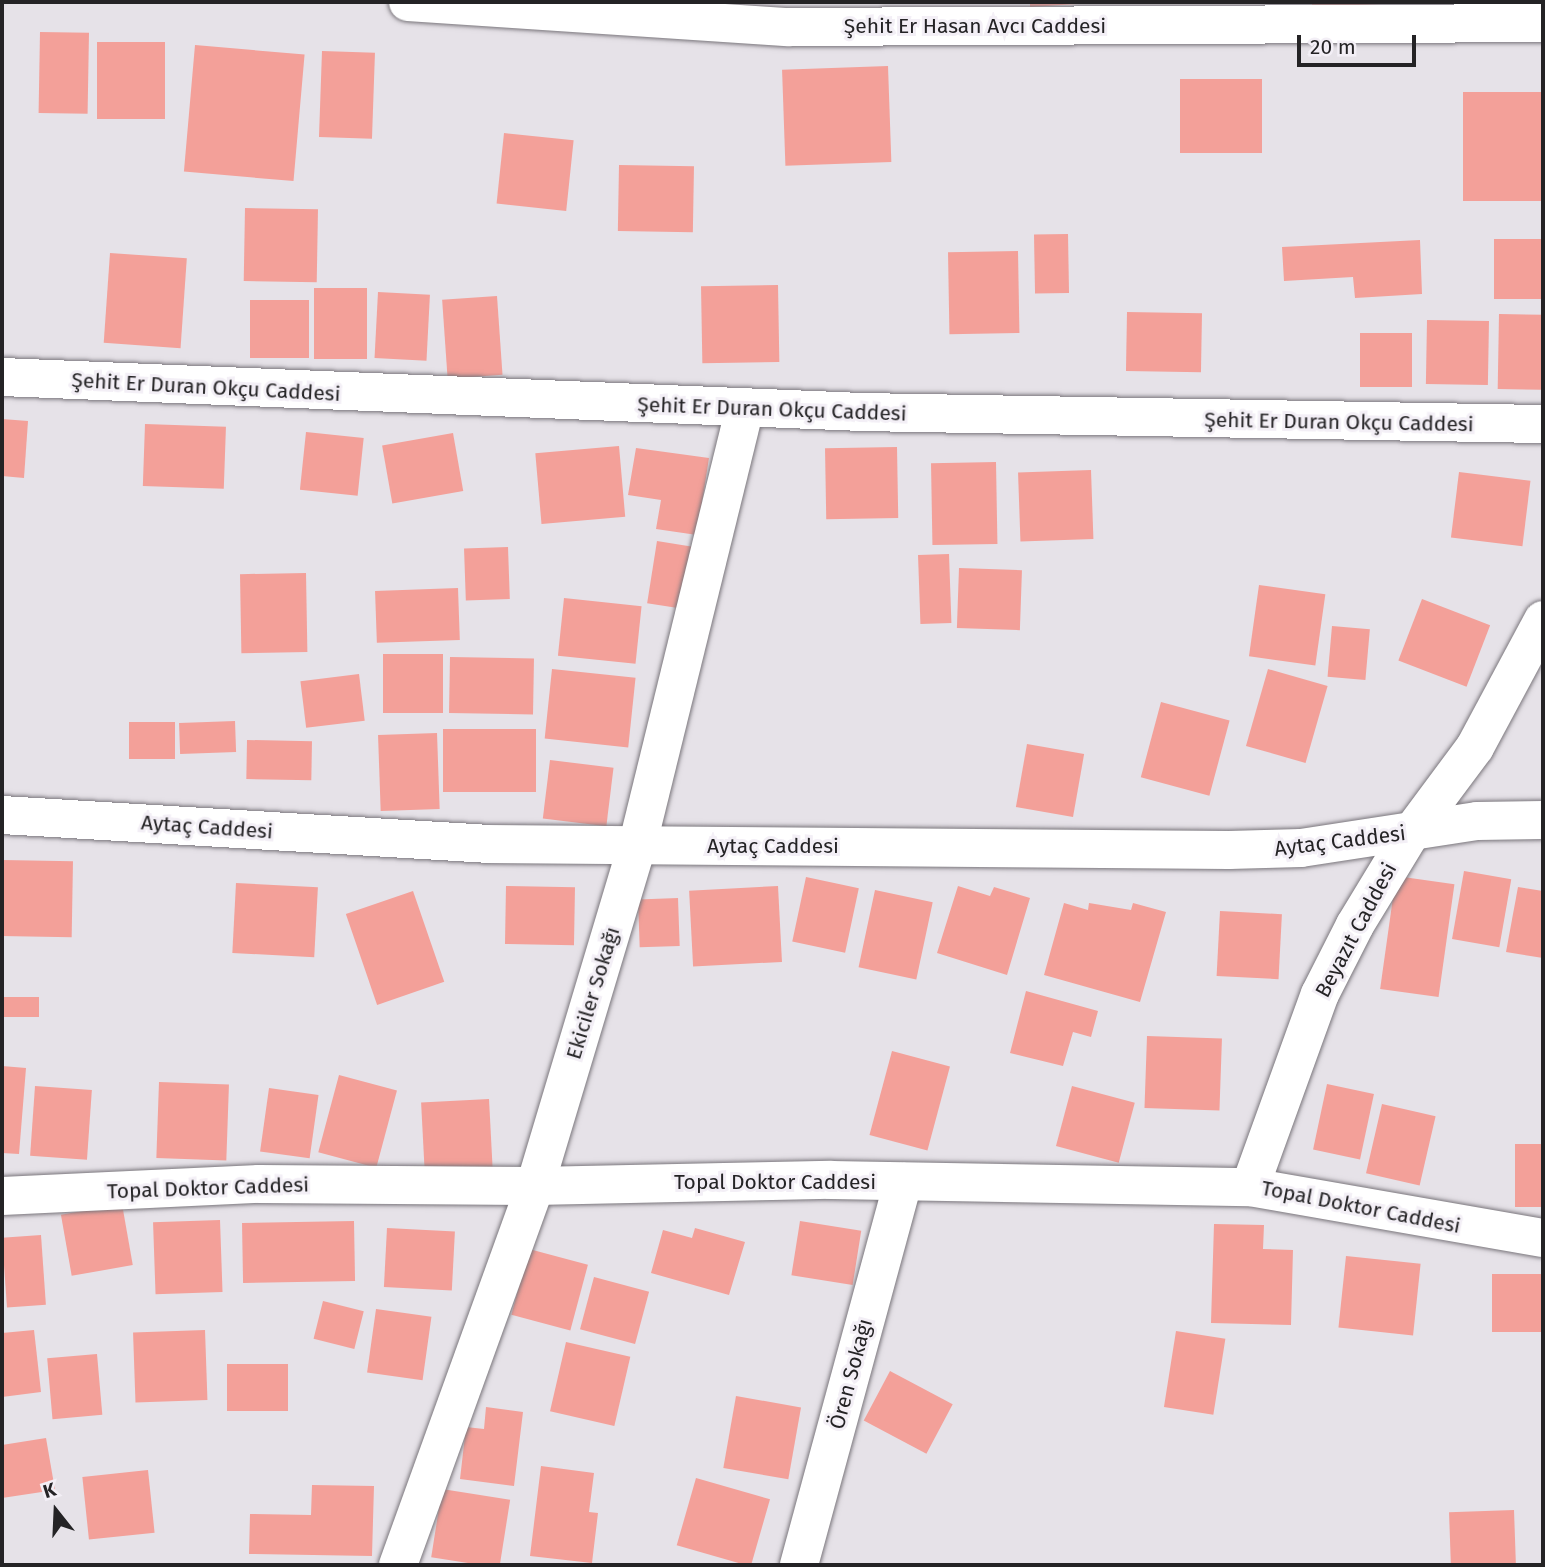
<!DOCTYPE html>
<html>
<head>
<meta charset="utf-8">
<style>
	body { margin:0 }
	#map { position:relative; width:1545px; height:1567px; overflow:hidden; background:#e6e2e8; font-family:"Fira Sans",sans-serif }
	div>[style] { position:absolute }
	.building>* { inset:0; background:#f3a099; transform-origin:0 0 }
	.roads { filter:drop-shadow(0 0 2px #7a767c) drop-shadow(0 0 2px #7a767c) }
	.minor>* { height:38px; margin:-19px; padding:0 19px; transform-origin:19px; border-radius:19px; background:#fff }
	.tertiary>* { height:38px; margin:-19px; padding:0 19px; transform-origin:19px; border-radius:19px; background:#fff }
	span { translate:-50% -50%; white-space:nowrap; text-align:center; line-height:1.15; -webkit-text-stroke:6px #f3eff6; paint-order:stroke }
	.street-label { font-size:21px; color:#242325 }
	.frame { position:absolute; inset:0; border:4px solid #242325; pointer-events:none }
	.north { position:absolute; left:21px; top:1476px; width:70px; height:70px; -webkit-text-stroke:5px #f3eff6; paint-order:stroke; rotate:342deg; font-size:19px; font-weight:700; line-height:28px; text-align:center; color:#242325 }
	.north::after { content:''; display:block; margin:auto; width:24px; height:32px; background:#242325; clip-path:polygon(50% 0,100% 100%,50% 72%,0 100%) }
	.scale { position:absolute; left:1297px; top:35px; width:119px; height:32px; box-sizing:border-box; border:4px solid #242325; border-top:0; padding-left:9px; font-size:21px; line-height:24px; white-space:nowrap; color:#242325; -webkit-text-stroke:5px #f3eff6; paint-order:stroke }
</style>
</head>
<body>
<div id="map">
	<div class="building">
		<div style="clip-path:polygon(1030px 2px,1077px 2px,1077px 4px,1030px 7px)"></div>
		<div style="clip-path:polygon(1312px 2px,1382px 2px,1382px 4px,1312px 7px)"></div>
		<div style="left:40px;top:32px;width:49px;height:81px;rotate:1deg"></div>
		<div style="left:165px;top:42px;width:77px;height:68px;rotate:90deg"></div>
		<div style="left:195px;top:45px;width:110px;height:127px;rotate:5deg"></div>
		<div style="left:322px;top:51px;width:53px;height:86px;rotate:2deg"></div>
		<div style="left:888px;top:66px;width:96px;height:106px;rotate:88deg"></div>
		<div style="left:1180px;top:79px;width:82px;height:74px"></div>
		<div style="left:1543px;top:92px;width:109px;height:80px;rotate:90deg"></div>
		<div style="left:504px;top:133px;width:70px;height:71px;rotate:6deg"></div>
		<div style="left:619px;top:165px;width:75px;height:66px;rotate:1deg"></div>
		<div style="left:245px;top:208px;width:73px;height:73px;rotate:1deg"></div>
		<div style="left:1068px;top:234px;width:59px;height:34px;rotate:89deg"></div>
		<div style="left:1543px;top:239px;width:60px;height:49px;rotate:90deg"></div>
		<div style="clip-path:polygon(1420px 240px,1422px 294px,1355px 298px,1353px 277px,1284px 281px,1282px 247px)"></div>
		<div style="left:1018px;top:251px;width:82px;height:70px;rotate:89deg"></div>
		<div style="left:110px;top:253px;width:77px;height:90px;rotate:4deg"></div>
		<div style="left:778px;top:285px;width:77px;height:77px;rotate:89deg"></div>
		<div style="left:314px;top:288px;width:53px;height:71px"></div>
		<div style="left:378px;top:292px;width:52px;height:66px;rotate:3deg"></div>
		<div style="left:497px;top:296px;width:79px;height:55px;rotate:86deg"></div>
		<div style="left:250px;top:300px;width:59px;height:58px"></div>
		<div style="left:1127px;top:312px;width:75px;height:59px;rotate:1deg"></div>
		<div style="left:1499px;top:314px;width:44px;height:75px;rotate:1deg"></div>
		<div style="left:1427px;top:320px;width:62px;height:64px;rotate:1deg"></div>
		<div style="left:1360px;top:333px;width:52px;height:54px"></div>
		<div style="clip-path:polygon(2px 419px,28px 421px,24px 478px,2px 476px)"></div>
		<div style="left:145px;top:424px;width:81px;height:62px;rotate:2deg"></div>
		<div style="left:306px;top:432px;width:58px;height:58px;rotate:6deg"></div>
		<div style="left:453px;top:433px;width:59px;height:72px;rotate:80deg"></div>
		<div style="left:619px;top:446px;width:71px;height:84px;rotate:85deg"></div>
		<div style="left:897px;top:447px;width:71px;height:72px;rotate:89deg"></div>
		<div style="clip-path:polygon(636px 448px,709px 458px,697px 535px,656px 529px,661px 500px,628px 495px)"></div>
		<div style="left:996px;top:462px;width:82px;height:65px;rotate:89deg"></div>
		<div style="left:1091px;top:470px;width:69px;height:73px;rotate:88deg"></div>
		<div style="left:1459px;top:472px;width:72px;height:66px;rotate:7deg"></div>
		<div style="left:657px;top:541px;width:36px;height:63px;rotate:9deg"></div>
		<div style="left:508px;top:547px;width:52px;height:44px;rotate:88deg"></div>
		<div style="left:949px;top:554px;width:69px;height:31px;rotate:88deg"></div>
		<div style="left:959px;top:568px;width:63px;height:60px;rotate:2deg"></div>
		<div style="left:306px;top:573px;width:79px;height:66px;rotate:89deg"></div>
		<div style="left:1259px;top:585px;width:67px;height:72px;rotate:8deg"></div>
		<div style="left:458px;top:588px;width:52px;height:83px;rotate:88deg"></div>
		<div style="left:564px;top:598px;width:78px;height:58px;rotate:6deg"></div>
		<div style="left:1422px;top:599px;width:73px;height:66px;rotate:21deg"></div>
		<div style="left:1332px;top:626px;width:38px;height:51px;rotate:5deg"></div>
		<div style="left:443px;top:654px;width:59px;height:60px;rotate:90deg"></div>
		<div style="left:450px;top:657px;width:84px;height:56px;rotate:1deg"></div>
		<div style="left:552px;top:669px;width:84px;height:70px;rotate:6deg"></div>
		<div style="left:1268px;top:669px;width:62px;height:80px;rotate:16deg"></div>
		<div style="left:359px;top:674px;width:47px;height:59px;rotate:83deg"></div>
		<div style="left:1161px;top:702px;width:71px;height:78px;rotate:15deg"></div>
		<div style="left:235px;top:721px;width:31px;height:56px;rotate:88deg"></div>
		<div style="left:129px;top:722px;width:46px;height:37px"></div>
		<div style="left:443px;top:729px;width:93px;height:63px"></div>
		<div style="left:437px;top:733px;width:76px;height:59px;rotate:88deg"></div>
		<div style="left:247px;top:740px;width:65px;height:39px;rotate:1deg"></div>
		<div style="left:1027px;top:744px;width:58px;height:64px;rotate:10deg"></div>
		<div style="left:550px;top:760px;width:64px;height:59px;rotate:7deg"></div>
		<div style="left:2px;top:860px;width:71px;height:76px;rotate:1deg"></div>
		<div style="left:1464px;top:871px;width:48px;height:69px;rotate:10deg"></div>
		<div style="left:1396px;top:876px;width:59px;height:114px;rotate:8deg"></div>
		<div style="left:806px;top:877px;width:54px;height:66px;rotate:12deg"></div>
		<div style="left:236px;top:883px;width:82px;height:70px;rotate:3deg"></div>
		<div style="left:506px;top:886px;width:69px;height:58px;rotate:1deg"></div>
		<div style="left:778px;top:886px;width:76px;height:89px;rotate:87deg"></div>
		<div style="clip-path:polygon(958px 886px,990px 896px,994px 887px,1030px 898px,1007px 975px,937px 953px)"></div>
		<div style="clip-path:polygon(1518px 887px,1543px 891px,1543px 958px,1506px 952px)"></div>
		<div style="left:875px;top:890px;width:59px;height:79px;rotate:12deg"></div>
		<div style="left:413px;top:891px;width:96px;height:71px;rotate:71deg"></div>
		<div style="left:678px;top:898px;width:48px;height:40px;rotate:88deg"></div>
		<div style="clip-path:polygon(1064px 903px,1088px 910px,1089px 903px,1131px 910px,1133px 903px,1166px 912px,1140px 1002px,1044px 975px)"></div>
		<div style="left:1220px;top:911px;width:62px;height:65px;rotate:3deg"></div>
		<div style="clip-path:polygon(1026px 991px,1098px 1011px,1091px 1037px,1073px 1032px,1063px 1066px,1010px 1053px)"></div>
		<div style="left:2px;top:997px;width:37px;height:20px"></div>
		<div style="left:1147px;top:1036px;width:75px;height:72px;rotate:2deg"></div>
		<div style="left:892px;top:1051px;width:60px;height:87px;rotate:15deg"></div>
		<div style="clip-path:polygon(2px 1066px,26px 1068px,19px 1154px,2px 1153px)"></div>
		<div style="left:339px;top:1075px;width:60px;height:80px;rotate:15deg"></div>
		<div style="left:159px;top:1082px;width:70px;height:76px;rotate:2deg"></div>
		<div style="left:1327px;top:1084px;width:48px;height:67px;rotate:12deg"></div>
		<div style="left:35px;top:1086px;width:57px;height:70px;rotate:4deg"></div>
		<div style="left:1072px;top:1086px;width:65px;height:62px;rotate:15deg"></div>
		<div style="left:269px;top:1088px;width:50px;height:64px;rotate:8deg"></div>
		<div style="left:489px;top:1099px;width:68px;height:68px;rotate:87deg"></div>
		<div style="left:1382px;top:1104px;width:55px;height:71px;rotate:13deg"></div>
		<div style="left:1515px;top:1144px;width:28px;height:63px"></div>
		<div style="left:122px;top:1204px;width:62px;height:62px;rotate:80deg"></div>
		<div style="left:220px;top:1220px;width:72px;height:67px;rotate:88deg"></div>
		<div style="left:354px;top:1221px;width:60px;height:112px;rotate:89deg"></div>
		<div style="left:800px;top:1221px;width:62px;height:55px;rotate:9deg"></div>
		<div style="clip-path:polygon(1214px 1224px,1264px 1225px,1263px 1249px,1293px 1250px,1291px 1325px,1211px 1323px)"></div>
		<div style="left:387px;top:1228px;width:68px;height:59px;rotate:3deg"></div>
		<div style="clip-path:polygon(695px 1228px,745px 1242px,729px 1295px,651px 1273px,663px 1230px,692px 1238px)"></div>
		<div style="left:41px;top:1235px;width:70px;height:39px;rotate:86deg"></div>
		<div style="left:529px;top:1249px;width:61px;height:68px;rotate:15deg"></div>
		<div style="left:1346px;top:1256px;width:75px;height:72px;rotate:6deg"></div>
		<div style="left:1492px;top:1274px;width:51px;height:58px"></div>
		<div style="left:594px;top:1277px;width:57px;height:54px;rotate:15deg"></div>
		<div style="left:323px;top:1301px;width:42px;height:39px;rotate:14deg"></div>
		<div style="left:376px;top:1309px;width:56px;height:64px;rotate:8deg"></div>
		<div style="clip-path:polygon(34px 1330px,41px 1392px,2px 1397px,2px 1333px)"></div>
		<div style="left:205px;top:1330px;width:70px;height:72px;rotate:88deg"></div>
		<div style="left:1176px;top:1331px;width:50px;height:77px;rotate:9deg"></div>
		<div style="left:566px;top:1342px;width:66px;height:71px;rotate:13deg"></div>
		<div style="left:97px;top:1354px;width:61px;height:50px;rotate:85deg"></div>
		<div style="left:227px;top:1364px;width:61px;height:47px"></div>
		<div style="left:890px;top:1371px;width:71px;height:56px;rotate:28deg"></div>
		<div style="left:736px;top:1396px;width:66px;height:73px;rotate:10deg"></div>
		<div style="clip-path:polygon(486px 1407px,523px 1412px,514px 1486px,460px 1479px,466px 1427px,484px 1429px)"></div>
		<div style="clip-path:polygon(46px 1438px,55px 1490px,2px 1498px,2px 1445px)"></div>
		<div style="clip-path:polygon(541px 1466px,594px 1473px,589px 1512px,598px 1513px,592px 1563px,530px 1556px)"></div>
		<div style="left:148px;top:1470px;width:63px;height:66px;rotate:84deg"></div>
		<div style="left:696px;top:1478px;width:77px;height:70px;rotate:16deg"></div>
		<div style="clip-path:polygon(312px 1485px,374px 1486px,372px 1556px,249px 1554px,250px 1514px,311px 1515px)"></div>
		<div style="left:442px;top:1489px;width:69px;height:69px;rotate:9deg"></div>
		<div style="left:1514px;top:1510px;width:55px;height:65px;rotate:88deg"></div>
	</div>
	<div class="roads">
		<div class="minor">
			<div style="left:398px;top:1565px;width:403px;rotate:-70.1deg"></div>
			<div style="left:535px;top:1186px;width:354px;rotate:-73.3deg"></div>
			<div style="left:637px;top:847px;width:452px;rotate:-76.2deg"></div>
			<div style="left:799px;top:1565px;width:397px;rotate:-74.8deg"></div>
		</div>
		<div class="tertiary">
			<div style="left:408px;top:2px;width:381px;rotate:3.8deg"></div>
			<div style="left:788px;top:27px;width:755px;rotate:-0.3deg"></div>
			<div style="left:2px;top:377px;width:860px;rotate:2.33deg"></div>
			<div style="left:861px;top:412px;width:682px;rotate:1.01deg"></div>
			<div style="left:2px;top:815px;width:485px;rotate:3.4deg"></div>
			<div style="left:486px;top:844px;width:743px;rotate:0.46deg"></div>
			<div style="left:1229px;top:850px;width:72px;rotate:-1.6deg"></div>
			<div style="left:1301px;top:848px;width:178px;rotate:-8.7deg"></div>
			<div style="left:1477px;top:821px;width:66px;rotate:-0.9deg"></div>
			<div style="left:1250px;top:1187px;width:205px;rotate:-70.1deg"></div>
			<div style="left:1320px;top:994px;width:77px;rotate:-63.1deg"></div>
			<div style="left:1355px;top:925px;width:108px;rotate:-58.7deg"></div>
			<div style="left:1411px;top:833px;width:107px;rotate:-53.3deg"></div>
			<div style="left:1475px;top:747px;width:144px;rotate:-61.8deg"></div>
			<div style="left:2px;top:1196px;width:257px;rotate:-2.7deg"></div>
			<div style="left:259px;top:1184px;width:276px;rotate:0.4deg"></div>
			<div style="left:535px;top:1186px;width:296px;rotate:-1.2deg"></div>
			<div style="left:831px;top:1180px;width:419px;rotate:1deg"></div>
			<div style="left:1250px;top:1187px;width:297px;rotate:9.9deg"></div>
		</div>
	</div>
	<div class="street-label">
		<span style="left:975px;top:26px">Şehit Er Hasan Avcı Caddesi</span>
		<span style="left:206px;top:387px;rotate:3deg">Şehit Er Duran Okçu Caddesi</span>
		<span style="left:772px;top:409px;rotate:2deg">Şehit Er Duran Okçu Caddesi</span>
		<span style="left:1339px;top:422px;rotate:1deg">Şehit Er Duran Okçu Caddesi</span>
		<span style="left:207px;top:827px;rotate:4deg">Aytaç Caddesi</span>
		<span style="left:1340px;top:841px;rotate:-7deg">Aytaç Caddesi</span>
		<span style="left:773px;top:846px">Aytaç Caddesi</span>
		<span style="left:1356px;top:930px;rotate:-62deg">Beyazıt Caddesi</span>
		<span style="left:593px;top:993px;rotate:-73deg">Ekiciler Sokağı</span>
		<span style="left:775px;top:1182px">Topal Doktor Caddesi</span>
		<span style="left:208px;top:1188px;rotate:-2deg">Topal Doktor Caddesi</span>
		<span style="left:1361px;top:1207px;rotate:11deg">Topal Doktor Caddesi</span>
		<span style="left:851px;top:1374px;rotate:-75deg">Ören Sokağı</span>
	</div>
	<div class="frame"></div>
	<div class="north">K</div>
	<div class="scale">20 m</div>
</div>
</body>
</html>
